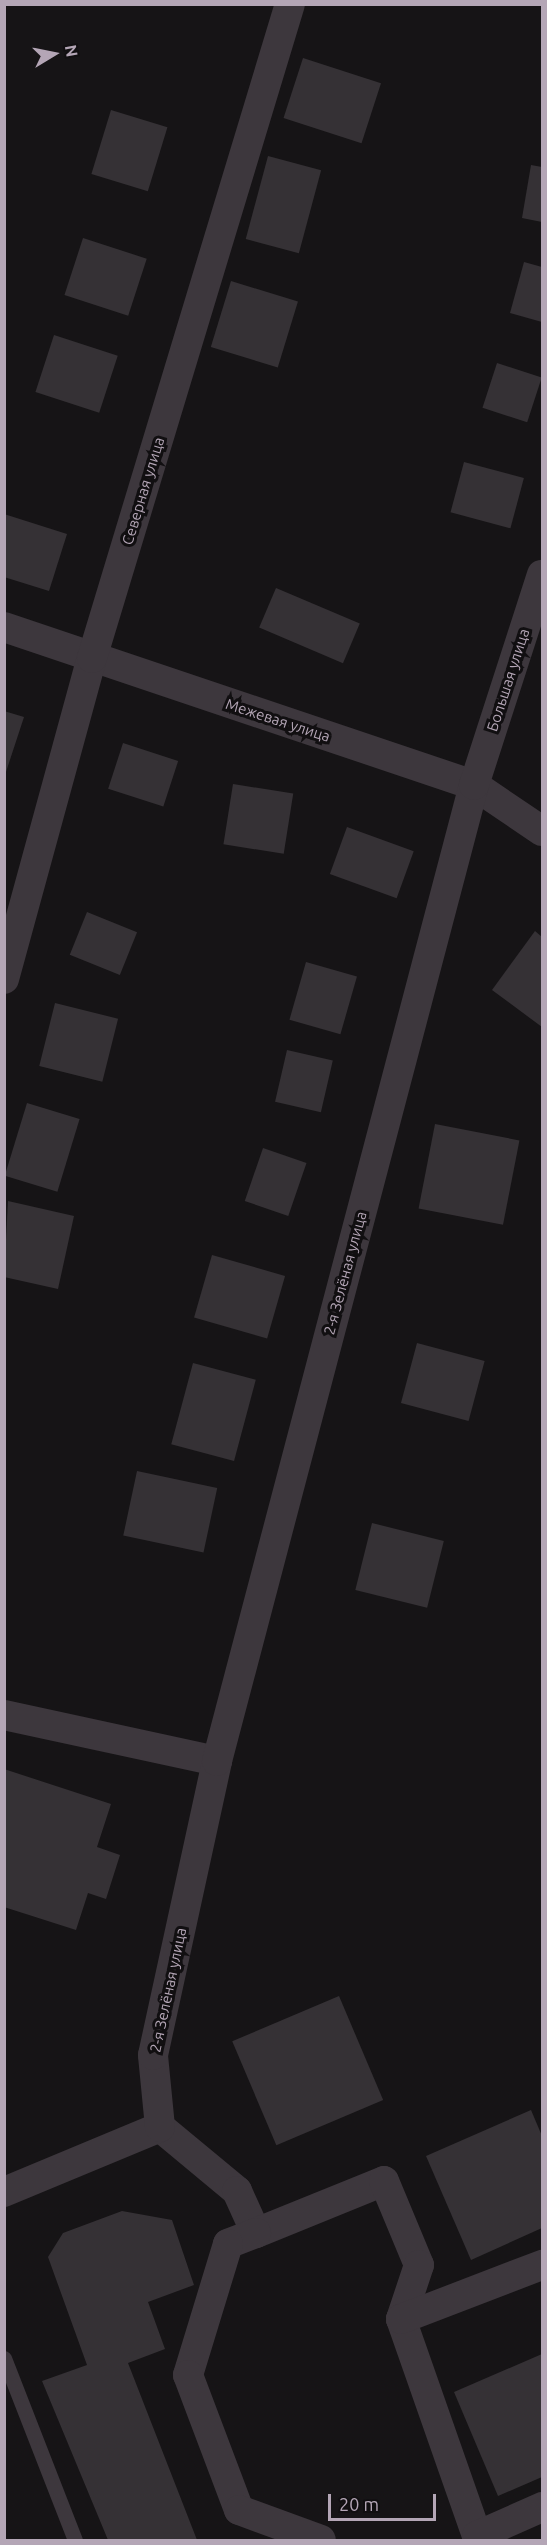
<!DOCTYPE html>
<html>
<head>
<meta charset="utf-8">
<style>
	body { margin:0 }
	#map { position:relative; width:547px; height:2545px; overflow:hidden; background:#161416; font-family:Ubuntu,sans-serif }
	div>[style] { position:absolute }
	.building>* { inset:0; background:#353135; transform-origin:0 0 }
	.lane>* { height:15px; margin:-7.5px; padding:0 7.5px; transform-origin:7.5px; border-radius:7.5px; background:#3d373d }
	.street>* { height:30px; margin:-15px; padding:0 15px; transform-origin:15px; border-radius:15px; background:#3d373d }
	span { translate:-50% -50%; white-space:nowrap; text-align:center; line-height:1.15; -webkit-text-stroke:6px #110f11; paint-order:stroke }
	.street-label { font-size:15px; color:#b4a6b6 }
	.frame { position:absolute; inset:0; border:6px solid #b4a6b6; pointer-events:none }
	.north { position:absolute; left:24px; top:24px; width:60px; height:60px; -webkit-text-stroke:4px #110f11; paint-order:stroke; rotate:80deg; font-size:16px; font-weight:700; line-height:24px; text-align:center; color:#b4a6b6 }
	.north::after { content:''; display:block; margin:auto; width:21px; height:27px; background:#b4a6b6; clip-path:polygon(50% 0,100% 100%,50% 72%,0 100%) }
	.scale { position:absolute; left:328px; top:2494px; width:108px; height:27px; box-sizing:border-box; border:3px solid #b4a6b6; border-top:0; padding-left:8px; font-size:18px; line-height:21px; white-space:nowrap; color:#b4a6b6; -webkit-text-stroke:4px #110f11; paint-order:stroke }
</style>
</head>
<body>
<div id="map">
	<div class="building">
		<div style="left:303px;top:58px;width:82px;height:63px;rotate:18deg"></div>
		<div style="left:111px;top:110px;width:59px;height:67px;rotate:17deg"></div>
		<div style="left:268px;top:156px;width:55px;height:86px;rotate:15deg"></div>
		<div style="clip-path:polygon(531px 165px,542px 167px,542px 222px,522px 218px)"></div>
		<div style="left:83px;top:238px;width:67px;height:60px;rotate:18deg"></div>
		<div style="clip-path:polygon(524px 262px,542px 267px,542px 322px,510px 313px)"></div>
		<div style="left:231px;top:281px;width:70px;height:69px;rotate:17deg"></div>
		<div style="left:54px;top:335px;width:67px;height:60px;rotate:18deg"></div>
		<div style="left:497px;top:363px;width:47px;height:47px;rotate:18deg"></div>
		<div style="left:464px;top:462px;width:62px;height:52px;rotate:15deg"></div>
		<div style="clip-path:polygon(4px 514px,67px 534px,49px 591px,4px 577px)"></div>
		<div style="left:276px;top:588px;width:91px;height:43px;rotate:23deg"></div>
		<div style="clip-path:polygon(4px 711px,24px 717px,5px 775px,4px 775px)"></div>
		<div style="left:123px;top:743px;width:58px;height:48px;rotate:18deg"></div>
		<div style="left:233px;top:784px;width:61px;height:61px;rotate:9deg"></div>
		<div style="left:347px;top:827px;width:71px;height:50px;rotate:20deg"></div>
		<div style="left:87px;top:912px;width:54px;height:46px;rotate:22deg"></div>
		<div style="clip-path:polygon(535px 931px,542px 937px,542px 1027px,492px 990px)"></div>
		<div style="left:306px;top:962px;width:53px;height:60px;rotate:16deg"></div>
		<div style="left:55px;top:1003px;width:65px;height:65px;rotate:14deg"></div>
		<div style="left:287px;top:1050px;width:47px;height:53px;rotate:13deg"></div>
		<div style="left:27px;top:1103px;width:55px;height:76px;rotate:17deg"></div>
		<div style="left:435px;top:1124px;width:86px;height:86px;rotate:11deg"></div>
		<div style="left:263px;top:1148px;width:46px;height:56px;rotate:19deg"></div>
		<div style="clip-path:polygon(8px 1201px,74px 1216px,58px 1289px,4px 1277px)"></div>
		<div style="left:212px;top:1255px;width:76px;height:65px;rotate:16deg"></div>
		<div style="left:417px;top:1343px;width:70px;height:62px;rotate:15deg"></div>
		<div style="left:193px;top:1363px;width:65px;height:84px;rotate:15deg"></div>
		<div style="left:137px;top:1471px;width:82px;height:66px;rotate:12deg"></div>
		<div style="left:372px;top:1523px;width:74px;height:69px;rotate:14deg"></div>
		<div style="clip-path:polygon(4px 1769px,111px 1804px,97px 1847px,120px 1855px,106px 1899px,88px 1893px,76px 1930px,4px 1907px)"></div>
		<div style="left:339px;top:1996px;width:113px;height:116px;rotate:67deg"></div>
		<div style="clip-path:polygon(531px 2110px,542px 2136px,542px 2228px,471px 2260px,426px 2156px)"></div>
		<div style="clip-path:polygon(122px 2211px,172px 2220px,194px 2285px,148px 2302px,165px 2349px,128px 2363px,197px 2540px,108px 2540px,42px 2381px,87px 2365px,48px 2257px,63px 2233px)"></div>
		<div style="clip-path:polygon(542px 2354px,542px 2477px,498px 2496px,454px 2392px)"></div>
	</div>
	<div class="lane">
		<div style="left:4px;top:2358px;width:195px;rotate:68.7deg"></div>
	</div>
	<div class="street">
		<div style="left:4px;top:627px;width:496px;rotate:18.6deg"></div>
		<div style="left:474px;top:785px;width:82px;rotate:34.1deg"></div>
		<div style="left:4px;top:979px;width:333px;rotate:-74.7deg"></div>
		<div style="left:92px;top:658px;width:683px;rotate:-73.16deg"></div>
		<div style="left:4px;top:1715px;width:218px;rotate:12.2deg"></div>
		<div style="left:160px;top:2127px;width:100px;rotate:39.7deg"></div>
		<div style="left:237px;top:2191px;width:46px;rotate:65.7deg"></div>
		<div style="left:256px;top:2233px;width:138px;rotate:-22.1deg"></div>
		<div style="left:384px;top:2181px;width:91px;rotate:67.4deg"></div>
		<div style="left:419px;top:2265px;width:57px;rotate:108.4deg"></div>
		<div style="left:401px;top:2319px;width:230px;rotate:70.7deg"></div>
		<div style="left:477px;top:2536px;width:71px;rotate:-24deg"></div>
		<div style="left:4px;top:2192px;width:169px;rotate:-22.6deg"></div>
		<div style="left:160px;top:2127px;width:72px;rotate:-95.6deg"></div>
		<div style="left:153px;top:2055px;width:301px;rotate:-77.7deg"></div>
		<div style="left:217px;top:1761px;width:1009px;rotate:-75.25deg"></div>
		<div style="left:474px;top:785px;width:221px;rotate:-72.1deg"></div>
		<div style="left:256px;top:2233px;width:30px;rotate:159deg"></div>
		<div style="left:228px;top:2244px;width:137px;rotate:107deg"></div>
		<div style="left:188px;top:2375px;width:144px;rotate:69.3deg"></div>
		<div style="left:239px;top:2510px;width:87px;rotate:20.1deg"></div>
		<div style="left:401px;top:2319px;width:151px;rotate:-21deg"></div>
	</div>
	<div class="street-label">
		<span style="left:143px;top:491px;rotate:-73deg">Северная улица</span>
		<span style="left:508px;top:680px;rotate:-72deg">Большая улица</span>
		<span style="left:278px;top:720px;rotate:18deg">Межевая улица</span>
		<span style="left:345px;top:1273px;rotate:-75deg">2-я Зелёная улица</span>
		<span style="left:168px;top:1990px;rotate:-78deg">2-я Зелёная улица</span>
	</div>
	<div class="frame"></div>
	<div class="north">N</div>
	<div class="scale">20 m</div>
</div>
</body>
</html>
